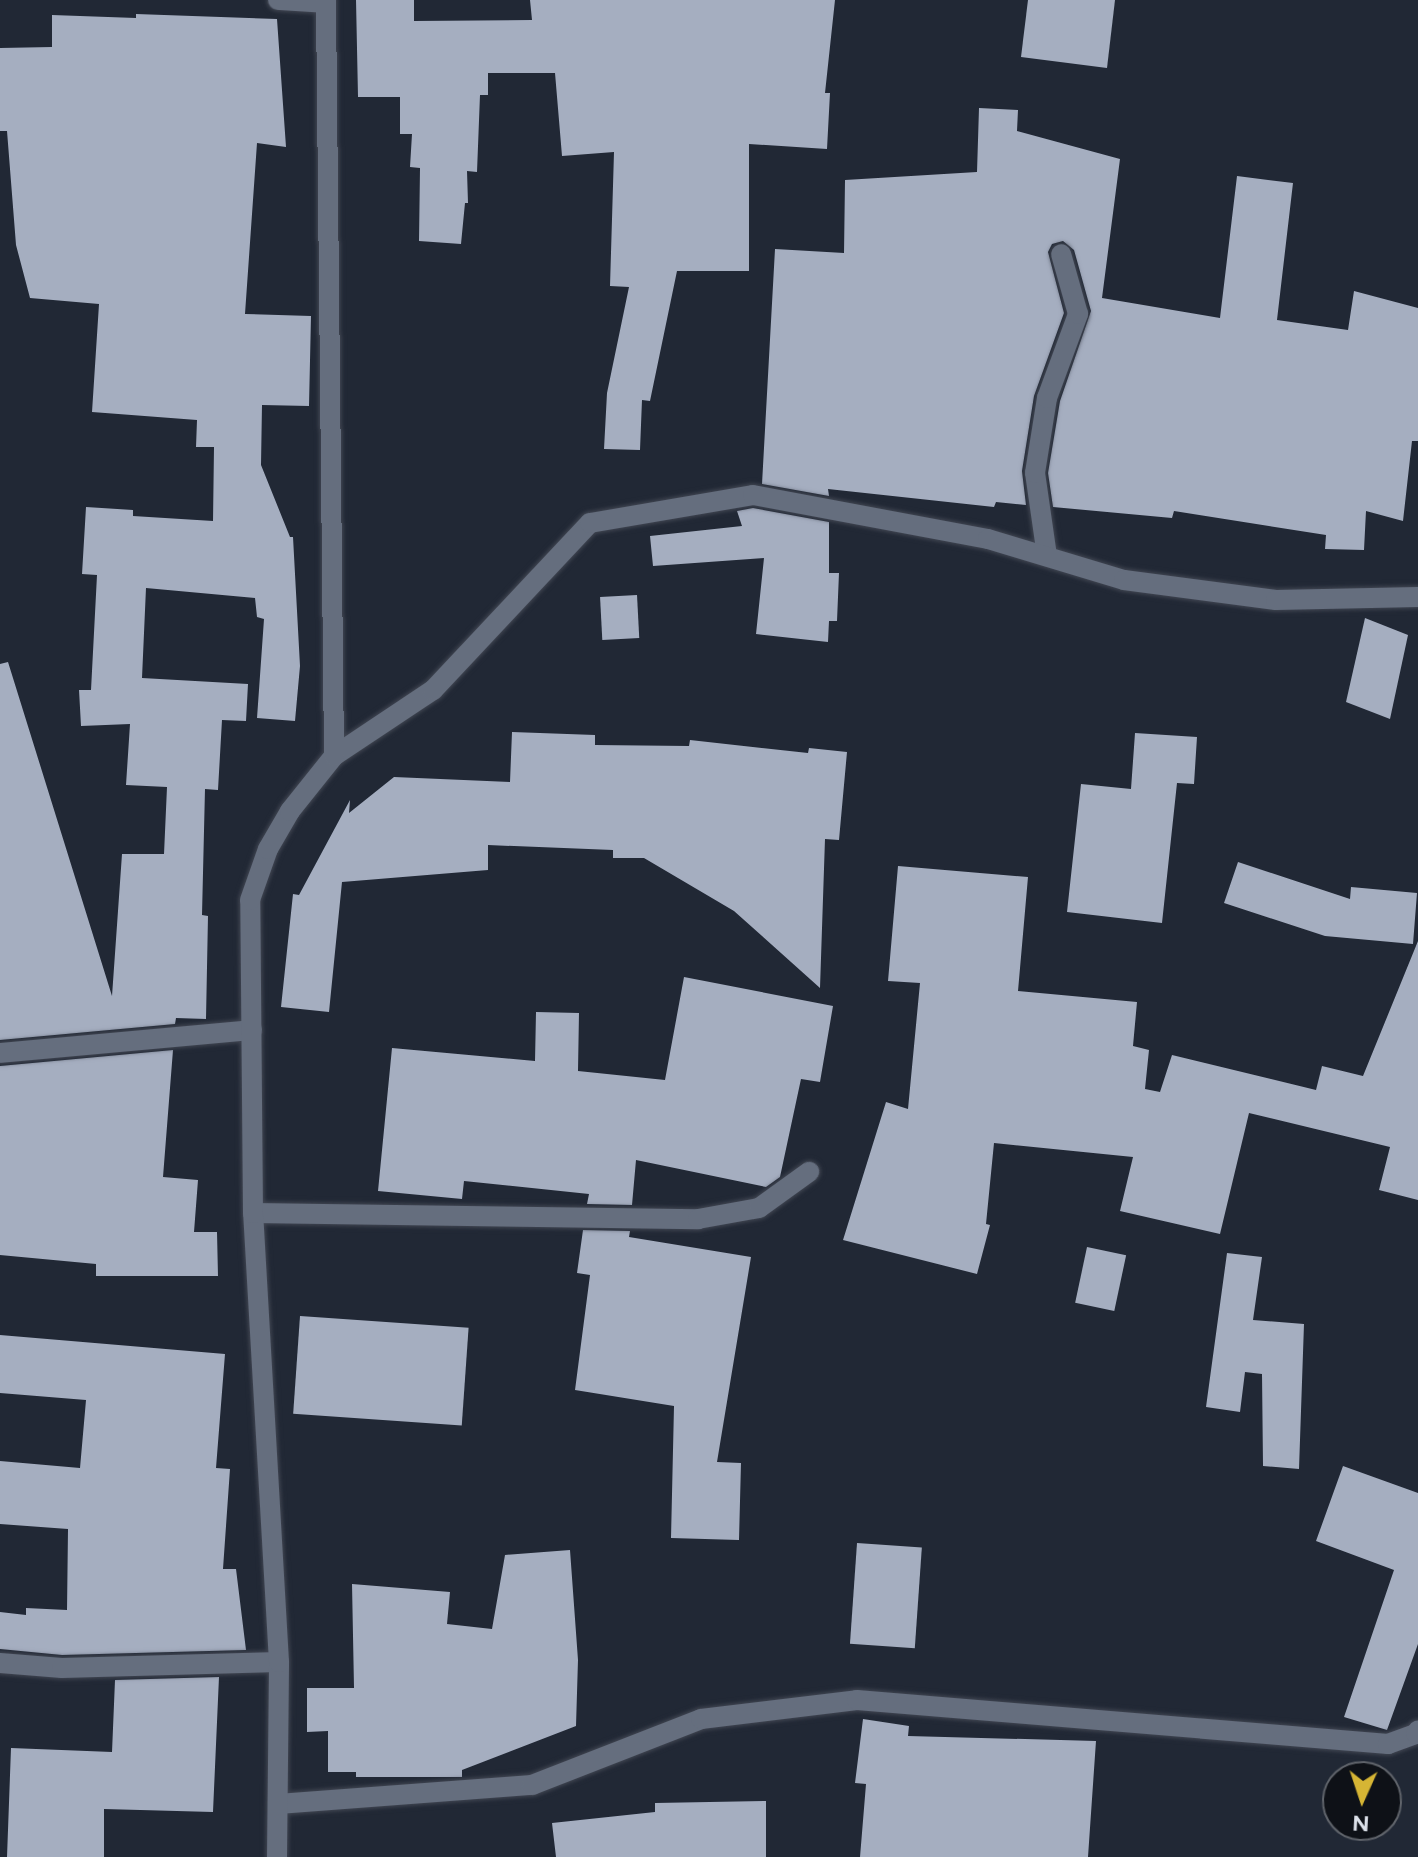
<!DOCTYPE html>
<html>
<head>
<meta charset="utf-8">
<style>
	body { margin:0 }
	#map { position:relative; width:1418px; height:1857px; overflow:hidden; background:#212835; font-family:Figtree,sans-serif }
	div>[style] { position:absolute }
	.building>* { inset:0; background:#a5aec0; transform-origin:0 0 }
	.roads { filter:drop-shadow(0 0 2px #414652) drop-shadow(0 0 2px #414652) }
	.minor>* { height:20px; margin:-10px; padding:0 10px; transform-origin:10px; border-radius:10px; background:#656e7e }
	span { translate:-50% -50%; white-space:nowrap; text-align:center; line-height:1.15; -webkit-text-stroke:8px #0e1117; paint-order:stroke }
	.north { position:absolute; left:1322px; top:1761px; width:80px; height:80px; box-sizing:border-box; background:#0e1117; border:2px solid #60646b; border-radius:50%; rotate:183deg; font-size:22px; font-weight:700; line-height:32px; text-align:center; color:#dce1ea }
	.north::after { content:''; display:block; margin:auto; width:28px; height:36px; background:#d6b534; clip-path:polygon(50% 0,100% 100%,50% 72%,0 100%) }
</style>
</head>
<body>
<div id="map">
	<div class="building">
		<div style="clip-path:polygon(356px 0,414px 0,414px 21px,532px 20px,530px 0,835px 0,825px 93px,830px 93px,827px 149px,749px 144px,749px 271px,677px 271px,650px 401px,642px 400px,640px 450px,604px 449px,607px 393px,629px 287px,610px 286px,614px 152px,562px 156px,555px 73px,488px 73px,488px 95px,480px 95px,477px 172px,467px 171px,468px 203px,465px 203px,461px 244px,419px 241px,420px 168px,410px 167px,412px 134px,400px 134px,400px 97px,358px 97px)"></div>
		<div style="clip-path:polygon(1028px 0,1115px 0,1107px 68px,1021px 57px)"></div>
		<div style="clip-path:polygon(136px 14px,277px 19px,286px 147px,257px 143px,245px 314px,311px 316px,309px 406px,262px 405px,261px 465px,290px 537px,293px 537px,300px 666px,295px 721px,257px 718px,264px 619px,257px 617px,255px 598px,146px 588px,142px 678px,248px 684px,246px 721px,222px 720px,218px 790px,205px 789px,202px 915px,208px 916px,206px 1019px,176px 1018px,175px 1024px,0 1040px,0 664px,8px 662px,112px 996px,122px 854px,164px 854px,167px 787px,126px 785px,130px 724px,81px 726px,79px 690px,91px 690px,97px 575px,82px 574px,86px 507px,133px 510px,133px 516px,213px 521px,214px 447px,196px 447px,197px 420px,92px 412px,99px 304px,30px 298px,16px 245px,7px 131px,0 131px,0 48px,52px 47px,52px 15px,136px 18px)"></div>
		<div style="clip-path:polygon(979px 108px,1018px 110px,1017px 131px,1120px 159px,1102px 298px,1220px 318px,1237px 176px,1293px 183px,1277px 320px,1348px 330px,1354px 291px,1418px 308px,1418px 441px,1412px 441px,1403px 521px,1366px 511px,1364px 550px,1325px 549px,1326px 535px,1174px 511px,1172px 518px,1053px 507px,1048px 473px,1060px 401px,1091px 311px,1074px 250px,1063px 241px,1052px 244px,1048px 252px,1064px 313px,1034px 396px,1022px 471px,1026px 505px,996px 502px,994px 507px,828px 489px,829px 496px,762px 484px,775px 249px,844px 253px,845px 180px,977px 172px)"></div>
		<div style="clip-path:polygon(753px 508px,829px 522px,829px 573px,839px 573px,837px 621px,829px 621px,828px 642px,756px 634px,764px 558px,653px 566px,650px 536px,742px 526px,737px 511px)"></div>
		<div style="left:637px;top:595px;width:43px;height:37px;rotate:87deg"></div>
		<div style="clip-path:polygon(1365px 618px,1408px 635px,1390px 719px,1346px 702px)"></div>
		<div style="clip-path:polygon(512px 732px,595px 735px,595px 745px,689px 746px,690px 740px,808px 753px,809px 748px,847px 752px,839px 840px,825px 839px,820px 988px,734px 911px,644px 858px,613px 858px,613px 850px,488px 845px,488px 870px,342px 882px,329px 1012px,281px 1007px,293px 894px,299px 895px,350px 800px,349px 813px,394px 777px,510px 782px)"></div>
		<div style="clip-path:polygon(1135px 733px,1197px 737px,1194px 784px,1177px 783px,1162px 923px,1067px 912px,1081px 784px,1131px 789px)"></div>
		<div style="clip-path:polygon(1238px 862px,1350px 899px,1351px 887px,1417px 893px,1413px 944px,1325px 936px,1224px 903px)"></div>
		<div style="clip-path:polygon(898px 866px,1028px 877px,1018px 991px,1137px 1002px,1133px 1046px,1149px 1050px,1145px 1089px,1160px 1092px,1172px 1055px,1316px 1090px,1322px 1066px,1363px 1076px,1418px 941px,1418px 1200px,1379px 1190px,1390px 1147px,1249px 1113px,1220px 1234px,1120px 1211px,1133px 1157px,994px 1143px,986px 1224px,990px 1225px,977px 1274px,843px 1240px,886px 1102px,908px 1109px,920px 983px,888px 981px)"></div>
		<div style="clip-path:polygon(684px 977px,833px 1006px,820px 1082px,801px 1079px,780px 1177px,766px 1187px,636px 1160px,632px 1205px,587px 1204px,589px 1194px,464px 1181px,462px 1199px,378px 1191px,392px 1048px,535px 1061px,536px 1012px,579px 1013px,578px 1071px,665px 1080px)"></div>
		<div style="clip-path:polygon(173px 1050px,163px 1177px,198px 1180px,194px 1232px,217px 1232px,218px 1276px,96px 1276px,96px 1264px,0 1255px,0 1066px)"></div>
		<div style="clip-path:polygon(583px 1230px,630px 1231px,629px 1237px,751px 1257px,717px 1462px,741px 1463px,739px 1540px,671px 1538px,674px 1406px,575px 1390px,590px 1275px,577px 1273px)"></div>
		<div style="left:1087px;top:1247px;width:40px;height:57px;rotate:12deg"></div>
		<div style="clip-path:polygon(1227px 1253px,1262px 1257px,1253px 1320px,1304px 1324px,1299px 1469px,1263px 1466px,1262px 1374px,1245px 1372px,1240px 1412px,1206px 1407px)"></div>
		<div style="left:300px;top:1316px;width:169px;height:98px;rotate:4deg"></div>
		<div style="clip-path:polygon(0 1335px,225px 1354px,216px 1468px,230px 1469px,223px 1569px,236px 1569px,246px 1650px,62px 1655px,0 1649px,0 1612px,26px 1615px,26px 1608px,67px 1610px,68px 1529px,0 1524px,0 1461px,80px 1468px,86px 1400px,0 1393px)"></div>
		<div style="clip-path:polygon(1343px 1466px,1418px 1493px,1418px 1644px,1387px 1730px,1344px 1717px,1394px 1570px,1316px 1541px)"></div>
		<div style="left:857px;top:1543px;width:65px;height:101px;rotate:4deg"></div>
		<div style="clip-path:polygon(570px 1550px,578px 1660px,576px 1726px,462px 1770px,462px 1777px,356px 1777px,356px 1772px,328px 1772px,328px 1731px,307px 1732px,307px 1688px,354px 1688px,352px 1584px,450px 1592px,447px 1624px,492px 1629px,505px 1555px)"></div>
		<div style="clip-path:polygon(219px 1677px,213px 1812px,104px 1809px,104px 1857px,7px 1857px,11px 1748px,112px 1752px,115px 1680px)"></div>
		<div style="clip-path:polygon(863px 1719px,909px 1726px,908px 1736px,1096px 1741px,1088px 1857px,860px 1857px,866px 1784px,855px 1783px)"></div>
		<div style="clip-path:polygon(766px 1801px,766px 1857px,556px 1857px,552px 1823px,655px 1812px,655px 1803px)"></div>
	</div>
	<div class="roads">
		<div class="minor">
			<div style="left:278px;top:0;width:48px;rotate:3.6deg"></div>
			<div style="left:1047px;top:556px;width:84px;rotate:-98.2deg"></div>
			<div style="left:1035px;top:473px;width:76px;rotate:-80.9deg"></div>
			<div style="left:1047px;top:398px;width:90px;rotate:-69.7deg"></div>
			<div style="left:1078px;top:314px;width:62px;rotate:-105.8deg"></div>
			<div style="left:334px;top:756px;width:119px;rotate:-33.7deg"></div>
			<div style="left:433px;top:690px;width:229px;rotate:-46.8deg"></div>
			<div style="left:590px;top:523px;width:165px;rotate:-9.7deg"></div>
			<div style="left:753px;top:495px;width:239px;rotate:10.6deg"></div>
			<div style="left:988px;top:539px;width:142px;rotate:16.8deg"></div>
			<div style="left:1124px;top:580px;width:153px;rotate:7.5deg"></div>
			<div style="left:1276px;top:600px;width:142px;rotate:-1.2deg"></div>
			<div style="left:0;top:1053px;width:253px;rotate:-5.2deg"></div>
			<div style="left:253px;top:1213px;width:445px;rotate:0.8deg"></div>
			<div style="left:698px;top:1219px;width:62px;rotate:-10.2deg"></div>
			<div style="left:759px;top:1208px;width:62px;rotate:-35.8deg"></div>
			<div style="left:0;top:1663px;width:62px;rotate:4.6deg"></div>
			<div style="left:62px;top:1668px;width:217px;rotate:-1.6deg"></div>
			<div style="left:278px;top:1804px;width:255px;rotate:-4.3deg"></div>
			<div style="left:532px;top:1785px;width:181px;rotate:-21.3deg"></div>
			<div style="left:701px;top:1719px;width:157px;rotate:-6.9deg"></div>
			<div style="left:857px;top:1700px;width:533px;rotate:4.74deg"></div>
			<div style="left:1388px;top:1744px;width:30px;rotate:-20deg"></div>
			<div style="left:1416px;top:1734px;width:4px;rotate:-63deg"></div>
			<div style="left:277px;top:1857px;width:195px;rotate:-89.4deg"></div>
			<div style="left:279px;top:1662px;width:450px;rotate:-93.3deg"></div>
			<div style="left:253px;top:1213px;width:313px;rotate:-90.5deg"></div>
			<div style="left:250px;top:900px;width:54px;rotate:-70.6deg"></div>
			<div style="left:268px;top:849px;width:44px;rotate:-59.9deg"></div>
			<div style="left:290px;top:811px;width:70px;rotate:-51.3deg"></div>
			<div style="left:334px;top:756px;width:756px;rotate:-90.61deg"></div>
		</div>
	</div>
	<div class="north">N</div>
</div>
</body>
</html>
